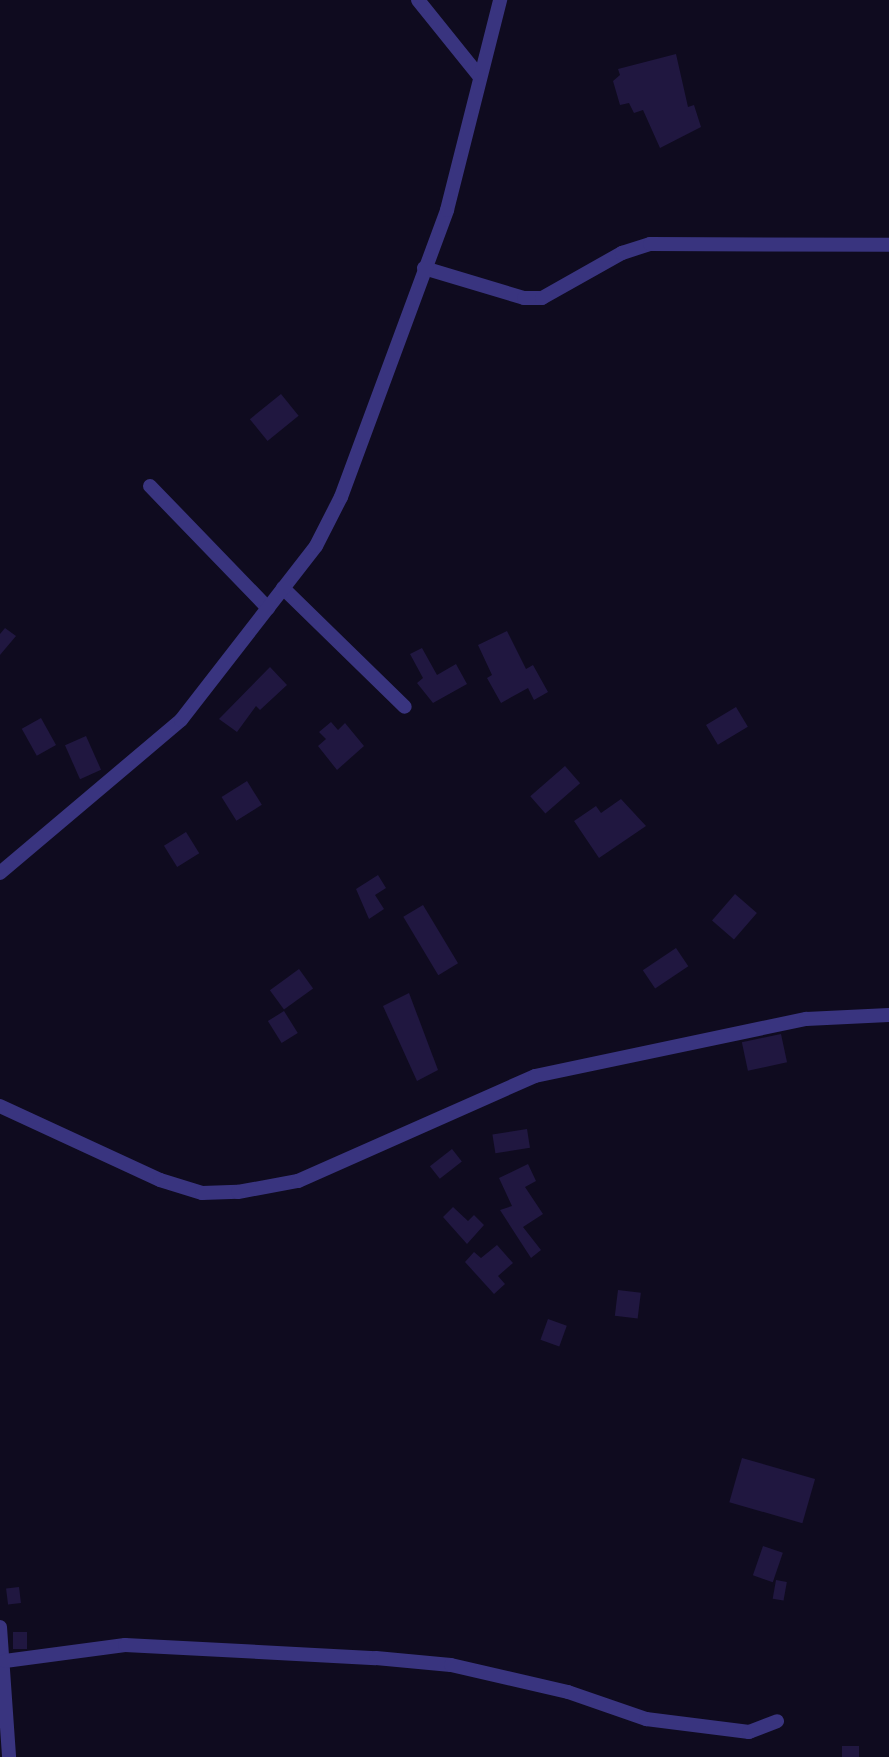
<!DOCTYPE html>
<html>
<head>
<meta charset="utf-8">
<style>
	body { margin:0 }
	#map { position:relative; width:889px; height:1757px; overflow:hidden; background:#0f0b1f; font-family:"Space Grotesk",sans-serif }
	div>[style] { position:absolute }
	.building>* { inset:0; background:#201740; transform-origin:0 0 }
	.minor>* { height:14px; margin:-7px; padding:0 7px; transform-origin:7px; border-radius:7px; background:#39347f }
	span { translate:-50% -50%; white-space:nowrap; text-align:center; line-height:1.15; -webkit-text-stroke:5px #0f0b1f; paint-order:stroke }
</style>
</head>
<body>
<div id="map">
	<div class="building">
		<div style="clip-path:polygon(676px 54px,688px 107px,694px 105px,701px 127px,660px 148px,643px 110px,634px 113px,629px 103px,620px 105px,613px 81px,620px 75px,618px 69px)"></div>
		<div style="left:281px;top:394px;width:28px;height:40px;rotate:51deg"></div>
		<div style="clip-path:polygon(5px 628px,16px 636px,0 655px,0 634px)"></div>
		<div style="clip-path:polygon(507px 631px,526px 669px,533px 665px,548px 692px,534px 700px,528px 688px,501px 703px,487px 678px,492px 675px,478px 645px)"></div>
		<div style="clip-path:polygon(422px 648px,437px 675px,456px 664px,467px 684px,433px 703px,417px 683px,423px 678px,410px 654px)"></div>
		<div style="clip-path:polygon(270px 667px,287px 685px,260px 710px,256px 706px,237px 732px,219px 719px)"></div>
		<div style="left:736px;top:707px;width:23px;height:35px;rotate:59deg"></div>
		<div style="left:41px;top:718px;width:31px;height:22px;rotate:61deg"></div>
		<div style="clip-path:polygon(331px 722px,338px 730px,345px 723px,364px 746px,337px 770px,318px 746px,326px 739px,319px 732px)"></div>
		<div style="left:86px;top:736px;width:37px;height:23px;rotate:66deg"></div>
		<div style="left:565px;top:766px;width:23px;height:46px;rotate:49deg"></div>
		<div style="left:247px;top:781px;width:28px;height:30px;rotate:58deg"></div>
		<div style="clip-path:polygon(621px 799px,646px 826px,599px 858px,574px 821px,596px 806px,601px 813px)"></div>
		<div style="left:186px;top:832px;width:25px;height:26px;rotate:58deg"></div>
		<div style="clip-path:polygon(378px 875px,386px 888px,375px 895px,384px 909px,369px 919px,356px 889px)"></div>
		<div style="left:735px;top:894px;width:29px;height:35px;rotate:41deg"></div>
		<div style="left:423px;top:905px;width:68px;height:23px;rotate:59deg"></div>
		<div style="left:676px;top:948px;width:22px;height:40px;rotate:56deg"></div>
		<div style="left:299px;top:969px;width:24px;height:36px;rotate:54deg"></div>
		<div style="clip-path:polygon(409px 993px,438px 1070px,417px 1081px,383px 1006px)"></div>
		<div style="left:284px;top:1011px;width:26px;height:19px;rotate:58deg"></div>
		<div style="left:781px;top:1034px;width:29px;height:40px;rotate:78deg"></div>
		<div style="left:527px;top:1129px;width:19px;height:35px;rotate:81deg"></div>
		<div style="left:452px;top:1149px;width:16px;height:28px;rotate:52deg"></div>
		<div style="clip-path:polygon(528px 1164px,536px 1181px,525px 1187px,543px 1214px,523px 1227px,541px 1250px,531px 1258px,500px 1210px,512px 1206px,499px 1178px)"></div>
		<div style="clip-path:polygon(453px 1207px,468px 1221px,474px 1215px,484px 1225px,467px 1244px,443px 1217px)"></div>
		<div style="clip-path:polygon(497px 1245px,513px 1263px,498px 1276px,505px 1284px,494px 1294px,465px 1262px,474px 1252px,481px 1258px)"></div>
		<div style="left:618px;top:1290px;width:23px;height:26px;rotate:7deg"></div>
		<div style="left:548px;top:1319px;width:20px;height:22px;rotate:20deg"></div>
		<div style="left:742px;top:1458px;width:76px;height:46px;rotate:16deg"></div>
		<div style="left:763px;top:1546px;width:21px;height:31px;rotate:19deg"></div>
		<div style="left:776px;top:1580px;width:11px;height:19px;rotate:10deg"></div>
		<div style="left:19px;top:1587px;width:16px;height:13px;rotate:83deg"></div>
		<div style="left:27px;top:1632px;width:17px;height:14px;rotate:90deg"></div>
		<div style="left:859px;top:1746px;width:11px;height:17px;rotate:90deg"></div>
	</div>
	<div class="minor">
		<div style="left:418px;top:0;width:99px;rotate:51.2deg"></div>
		<div style="left:424px;top:268px;width:104px;rotate:16.7deg"></div>
		<div style="left:524px;top:298px;width:18px"></div>
		<div style="left:542px;top:298px;width:92px;rotate:-29.4deg"></div>
		<div style="left:622px;top:253px;width:29px;rotate:-18deg"></div>
		<div style="left:650px;top:244px;width:239px;rotate:0.2deg"></div>
		<div style="left:150px;top:486px;width:170px;rotate:46deg"></div>
		<div style="left:283px;top:588px;width:170px;rotate:44.3deg"></div>
		<div style="left:0;top:873px;width:237px;rotate:-40.2deg"></div>
		<div style="left:181px;top:720px;width:220px;rotate:-52.2deg"></div>
		<div style="left:316px;top:546px;width:55px;rotate:-63deg"></div>
		<div style="left:341px;top:497px;width:306px;rotate:-69.7deg"></div>
		<div style="left:447px;top:210px;width:217px;rotate:-75.8deg"></div>
		<div style="left:0;top:1106px;width:176px;rotate:24.8deg"></div>
		<div style="left:160px;top:1180px;width:44px;rotate:17.2deg"></div>
		<div style="left:202px;top:1193px;width:36px;rotate:-2deg"></div>
		<div style="left:238px;top:1192px;width:61px;rotate:-10.4deg"></div>
		<div style="left:298px;top:1181px;width:259px;rotate:-23.9deg"></div>
		<div style="left:535px;top:1076px;width:277px;rotate:-11.9deg"></div>
		<div style="left:806px;top:1019px;width:83px;rotate:-2.8deg"></div>
		<div style="left:0;top:1627px;width:130px;rotate:86deg"></div>
		<div style="left:5px;top:1661px;width:121px;rotate:-7.6deg"></div>
		<div style="left:125px;top:1645px;width:251px;rotate:3deg"></div>
		<div style="left:376px;top:1658px;width:75px;rotate:5.3deg"></div>
		<div style="left:451px;top:1665px;width:120px;rotate:13deg"></div>
		<div style="left:568px;top:1692px;width:83px;rotate:19.1deg"></div>
		<div style="left:646px;top:1719px;width:104px;rotate:7.2deg"></div>
		<div style="left:749px;top:1732px;width:30px;rotate:-21deg"></div>
	</div>
</div>
</body>
</html>
